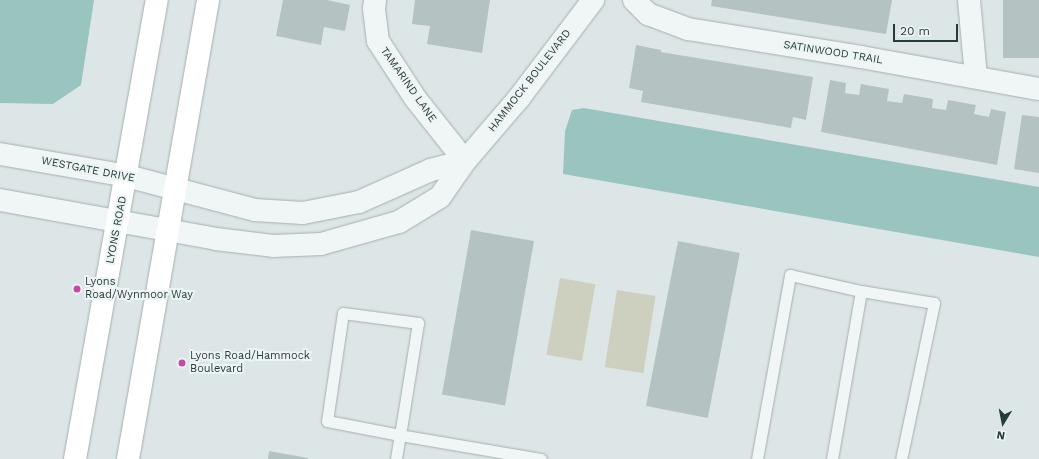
<!DOCTYPE html>
<html>
<head>
<meta charset="utf-8">
<style>
	body { margin:0 }
	#map { position:relative; width:1039px; height:459px; overflow:hidden; background:#dde6e6; font-family:"Work Sans",sans-serif }
	div>[style] { position:absolute }
	.green>* { inset:0; background:#cdcfbf; transform-origin:0 0 }
	.water>* { inset:0; background:#9ac4c0 }
	.building>* { inset:0; background:#b5c2c2; transform-origin:0 0 }
	.roads { filter:drop-shadow(0 0 1px #a3afb0) drop-shadow(0 0 1px #a3afb0) }
	.service>* { height:11px; margin:-5.5px; padding:0 5.5px; transform-origin:5.5px; border-radius:5.5px; background:#f0f5f5 }
	.minor>* { height:22px; margin:-11px; padding:0 11px; transform-origin:11px; border-radius:11px; background:#f0f5f5 }
	.primary>* { height:22px; margin:-11px; padding:0 11px; transform-origin:11px; border-radius:11px; background:#fff }
	.dots>* { width:11px; height:11px; translate:-50% -50%; box-sizing:border-box; border:2px solid #ecf4f4; border-radius:50% }
	span { translate:-50% -50%; white-space:nowrap; text-align:center; line-height:1.15; -webkit-text-stroke:4px #ecf4f4; paint-order:stroke }
	.street-label { font-size:11px; color:#283b3c }
	.poi-label { font-size:11px; color:#283b3c }
	.left { translate:0 -50%; text-align:left }
	.north { position:absolute; left:983px; top:403px; width:40px; height:40px; -webkit-text-stroke:3px #ecf4f4; paint-order:stroke; rotate:190deg; font-size:11px; font-weight:700; line-height:16px; text-align:center; color:#283b3c }
	.north::after { content:''; display:block; margin:auto; width:14px; height:18px; background:#283b3c; clip-path:polygon(50% 0,100% 100%,50% 72%,0 100%) }
	.scale { position:absolute; left:893px; top:24px; width:65px; height:18px; box-sizing:border-box; border:2px solid #283b3c; border-top:0; padding-left:5px; font-size:12px; line-height:14px; white-space:nowrap; color:#283b3c; -webkit-text-stroke:3px #ecf4f4; paint-order:stroke }
</style>
</head>
<body>
<div id="map">
	<div class="green">
		<div style="left:560px;top:278px;width:36px;height:78px;rotate:10deg"></div>
		<div style="left:617px;top:290px;width:39px;height:78px;rotate:9deg"></div>
	</div>
	<div class="water">
		<div style="clip-path:polygon(0 0,94px 0,81px 85px,53px 104px,0 103px)"></div>
		<div style="clip-path:polygon(584px 108px,1039px 187px,1039px 257px,563px 174px,565px 131px,572px 110px)"></div>
	</div>
	<div class="building">
		<div style="clip-path:polygon(283px 0,327px 0,350px 5px,345px 31px,324px 27px,321px 45px,276px 36px)"></div>
		<div style="clip-path:polygon(415px 0,490px 0,482px 53px,427px 44px,430px 26px,412px 24px)"></div>
		<div style="clip-path:polygon(712px 0,892px 0,886px 34px,711px 6px)"></div>
		<div style="left:1003px;top:0;width:36px;height:58px"></div>
		<div style="clip-path:polygon(636px 45px,661px 50px,661px 52px,813px 77px,806px 120px,793px 117px,791px 128px,641px 102px,643px 91px,629px 88px)"></div>
		<div style="clip-path:polygon(830px 80px,846px 83px,845px 93px,859px 95px,861px 84px,889px 89px,887px 101px,902px 103px,904px 94px,933px 99px,932px 108px,946px 110px,948px 100px,976px 105px,974px 114px,989px 117px,991px 109px,1006px 112px,997px 165px,821px 132px)"></div>
		<div style="clip-path:polygon(1022px 115px,1039px 117px,1039px 173px,1014px 169px)"></div>
		<div style="left:471px;top:230px;width:64px;height:167px;rotate:10deg"></div>
		<div style="left:678px;top:241px;width:63px;height:168px;rotate:11deg"></div>
		<div style="clip-path:polygon(269px 451px,308px 458px,308px 459px,268px 459px)"></div>
	</div>
	<div class="roads">
		<div class="service">
			<div style="left:343px;top:313px;width:76px;rotate:7.6deg"></div>
			<div style="left:418px;top:323px;width:113px;rotate:99.1deg"></div>
			<div style="left:400px;top:435px;width:74px;rotate:-169.1deg"></div>
			<div style="left:327px;top:421px;width:109px;rotate:-81.6deg"></div>
			<div style="left:396px;top:459px;width:24px;rotate:-81deg"></div>
			<div style="left:400px;top:435px;width:143px;rotate:9.7deg"></div>
			<div style="left:757px;top:459px;width:187px;rotate:-79.8deg"></div>
			<div style="left:790px;top:275px;width:73px;rotate:12.7deg"></div>
			<div style="left:861px;top:291px;width:74px;rotate:9.3deg"></div>
			<div style="left:934px;top:303px;width:159px;rotate:101.9deg"></div>
			<div style="left:832px;top:459px;width:170px;rotate:-80.2deg"></div>
		</div>
		<div class="minor">
			<div style="left:375px;top:0;width:9px;rotate:96deg"></div>
			<div style="left:374px;top:9px;width:32px;rotate:83deg"></div>
			<div style="left:378px;top:41px;width:68px;rotate:57deg"></div>
			<div style="left:415px;top:98px;width:80px;rotate:51.6deg"></div>
			<div style="left:634px;top:0;width:20px;rotate:45deg"></div>
			<div style="left:648px;top:14px;width:43px;rotate:20.6deg"></div>
			<div style="left:688px;top:29px;width:175px;rotate:9.2deg"></div>
			<div style="left:861px;top:57px;width:181px;rotate:10.2deg"></div>
			<div style="left:969px;top:0;width:77px;rotate:84.8deg"></div>
			<div style="left:0;top:154px;width:129px;rotate:9.8deg"></div>
			<div style="left:127px;top:176px;width:132px;rotate:14.9deg"></div>
			<div style="left:255px;top:210px;width:48px;rotate:3.6deg"></div>
			<div style="left:303px;top:213px;width:57px;rotate:-11.1deg"></div>
			<div style="left:359px;top:202px;width:79px;rotate:-24deg"></div>
			<div style="left:431px;top:170px;width:35px;rotate:-15deg"></div>
			<div style="left:0;top:200px;width:219px;rotate:10.2deg"></div>
			<div style="left:216px;top:239px;width:57px;rotate:7deg"></div>
			<div style="left:273px;top:246px;width:48px;rotate:-2.4deg"></div>
			<div style="left:321px;top:244px;width:81px;rotate:-15.8deg"></div>
			<div style="left:399px;top:222px;width:48px;rotate:-31.4deg"></div>
			<div style="left:440px;top:197px;width:44px;rotate:-55.2deg"></div>
			<div style="left:465px;top:161px;width:83px;rotate:-49.4deg"></div>
			<div style="left:519px;top:98px;width:123px;rotate:-52.9deg"></div>
		</div>
		<div class="primary">
			<div style="left:75px;top:459px;width:466px;rotate:-79.9deg"></div>
			<div style="left:128px;top:459px;width:466px;rotate:-80.1deg"></div>
		</div>
	</div>
	<div class="dots">
		<div style="left:77px;top:289px;background:#c449a8"></div>
		<div style="left:182px;top:363px;background:#c449a8"></div>
	</div>
	<div class="street-label">
		<span style="left:833px;top:53px;rotate:9deg">SATINWOOD TRAIL</span>
		<span style="left:530px;top:81px;rotate:-52deg">HAMMOCK BOULEVARD</span>
		<span style="left:408px;top:85px;rotate:55deg">TAMARIND LANE</span>
		<span style="left:88px;top:170px;rotate:11deg">WESTGATE DRIVE</span>
		<span style="left:117px;top:230px;rotate:-79deg">LYONS ROAD</span>
	</div>
	<div class="poi-label">
		<span class="left" style="left:85px;top:289px">Lyons<br>Road/Wynmoor Way</span>
		<span class="left" style="left:190px;top:363px">Lyons Road/Hammock<br>Boulevard</span>
	</div>
	<div class="north">N</div>
	<div class="scale">20 m</div>
</div>
</body>
</html>
